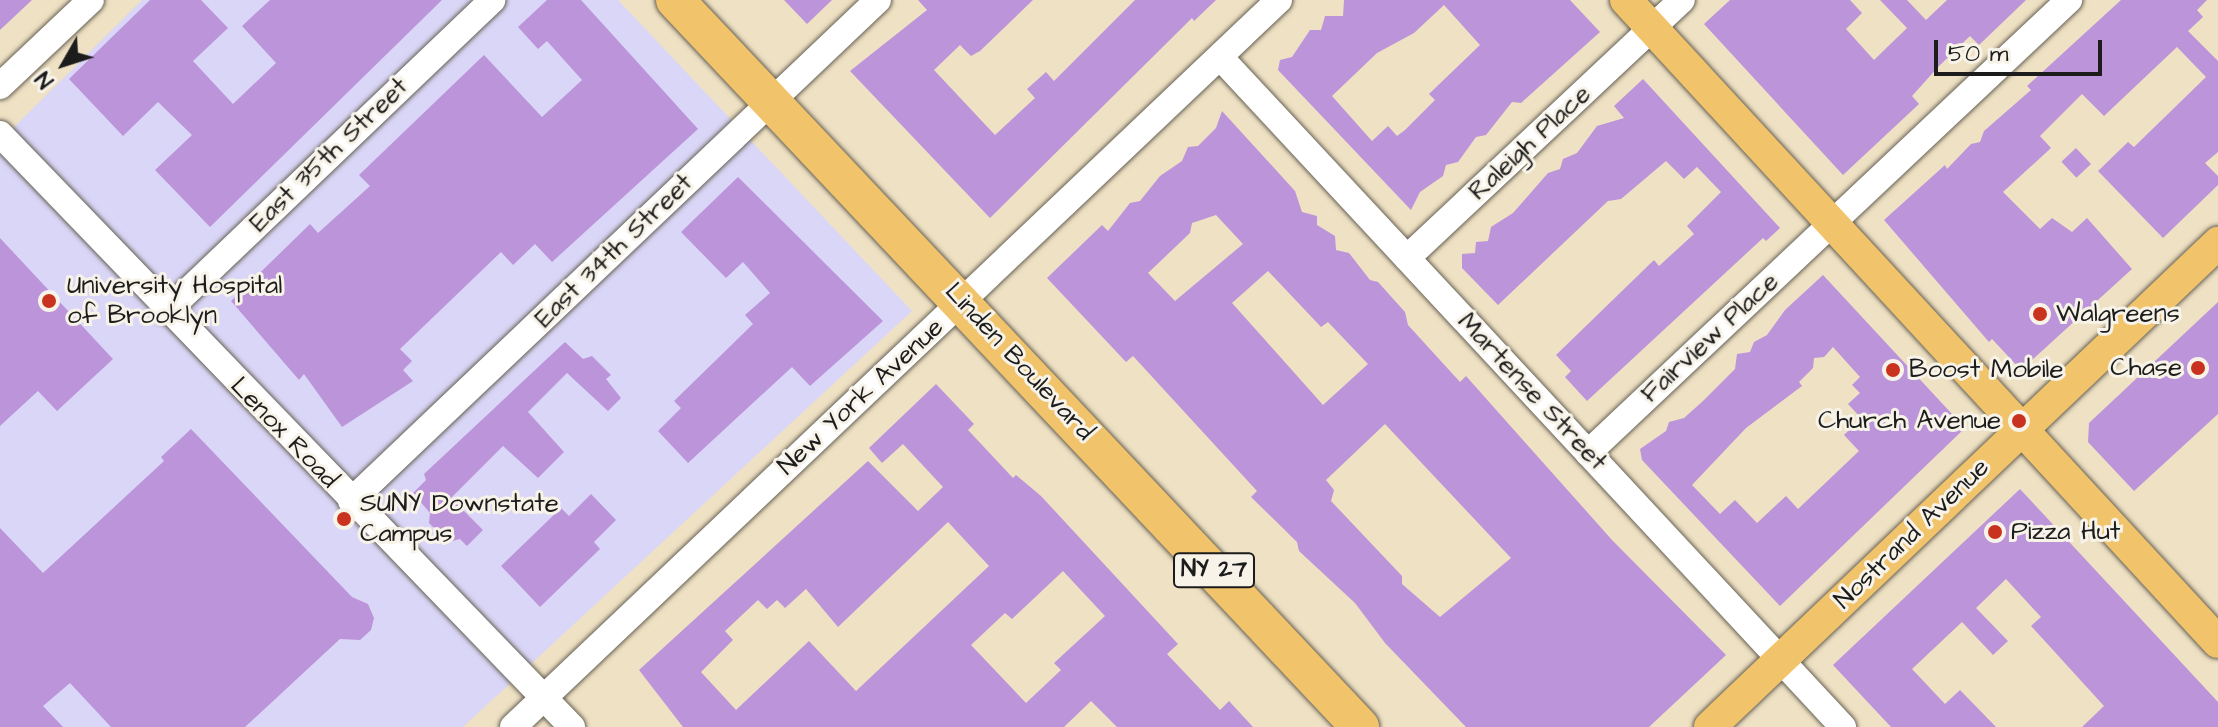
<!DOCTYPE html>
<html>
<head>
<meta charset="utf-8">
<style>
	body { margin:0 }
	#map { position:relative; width:2218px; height:727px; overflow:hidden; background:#efe1c3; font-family:"Architects Daughter",sans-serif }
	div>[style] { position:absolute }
	.built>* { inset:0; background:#dad6f7 }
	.building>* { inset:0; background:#bc94da; transform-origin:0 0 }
	.roads { filter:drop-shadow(0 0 2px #666156) drop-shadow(0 0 2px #666156) }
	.minor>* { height:26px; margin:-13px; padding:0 13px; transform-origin:13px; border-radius:13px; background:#fff }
	.major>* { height:32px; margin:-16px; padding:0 16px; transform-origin:16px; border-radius:16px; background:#f1c36a }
	.highway>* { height:38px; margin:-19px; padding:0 19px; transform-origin:19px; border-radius:19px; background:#f1c36a }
	.dots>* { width:22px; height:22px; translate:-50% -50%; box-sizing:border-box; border:4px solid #f7f3e8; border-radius:50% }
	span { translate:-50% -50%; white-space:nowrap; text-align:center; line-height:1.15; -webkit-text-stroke:6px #f7f3e8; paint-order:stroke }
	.shield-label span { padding:2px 6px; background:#f7f3e8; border:2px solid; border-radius:6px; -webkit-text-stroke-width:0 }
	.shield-label { font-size:24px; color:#1c1c1c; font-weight:700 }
	.street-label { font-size:26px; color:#1c1c1c }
	.poi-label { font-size:26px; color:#1c1c1c }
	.left { translate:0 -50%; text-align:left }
	.right { translate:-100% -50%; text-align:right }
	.north { position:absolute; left:24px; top:24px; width:80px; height:80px; -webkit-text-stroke:6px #f7f3e8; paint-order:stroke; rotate:231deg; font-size:22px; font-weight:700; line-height:32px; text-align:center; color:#1c1c1c }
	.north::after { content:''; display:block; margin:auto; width:28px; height:36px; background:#1c1c1c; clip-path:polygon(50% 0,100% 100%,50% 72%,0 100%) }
	.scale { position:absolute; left:1934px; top:40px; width:168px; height:36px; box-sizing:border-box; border:4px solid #1c1c1c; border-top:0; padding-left:10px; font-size:24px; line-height:28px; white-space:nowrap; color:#1c1c1c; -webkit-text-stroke:6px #f7f3e8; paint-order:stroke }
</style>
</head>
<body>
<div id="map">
	<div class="built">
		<div style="clip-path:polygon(142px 0,618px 0,912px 311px,463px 727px,0 727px,0 141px)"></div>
	</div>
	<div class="building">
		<div style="clip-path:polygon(0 0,32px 0,0 30px)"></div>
		<div style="clip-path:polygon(150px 0,201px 0,228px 28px,193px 61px,233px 104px,276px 63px,242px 26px,270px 0,442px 0,210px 227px,155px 170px,192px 135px,158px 102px,123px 136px,69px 79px)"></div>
		<div style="clip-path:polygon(547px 0,581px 0,698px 129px,552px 262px,535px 244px,513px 265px,501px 252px,400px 349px,412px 361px,403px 370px,413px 381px,342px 427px,304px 374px,299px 380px,231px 301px,310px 224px,318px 233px,370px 186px,359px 175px,484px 55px,542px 117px,582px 80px,547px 41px,538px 49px,518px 27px)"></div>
		<div style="clip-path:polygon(784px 0,832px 0,807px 24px)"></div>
		<div style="clip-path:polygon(918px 0,1033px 0,980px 51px,971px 56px,960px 45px,934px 70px,995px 135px,1035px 98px,1027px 89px,1046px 72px,1054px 81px,1135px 0,1216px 0,1194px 21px,1192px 18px,990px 218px,850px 71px,927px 10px)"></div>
		<div style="clip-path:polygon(evenodd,1344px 0,1570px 0,1600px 32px,1521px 103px,1512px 102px,1486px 135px,1476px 137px,1458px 162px,1446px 165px,1443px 176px,1420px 192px,1411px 210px,1278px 70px,1280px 60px,1292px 57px,1310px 30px,1321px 30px,1325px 16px,1343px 16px,1344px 0,1444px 5px,1480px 45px,1429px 94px,1435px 100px,1405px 130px,1397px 136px,1388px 126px,1372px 141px,1332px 96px,1377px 53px,1414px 33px,1444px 5px)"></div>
		<div style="clip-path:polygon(1730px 0,1850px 0,1862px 13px,1846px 29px,1874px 60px,1907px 28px,1880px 0,1907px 0,1926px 20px,1947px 0,2026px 0,1979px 45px,1970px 36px,1939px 66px,1912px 96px,1919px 104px,1843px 175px,1704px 24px)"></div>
		<div style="clip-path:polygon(2121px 0,2207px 0,2197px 10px,2203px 17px,2188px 31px,2218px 61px,2218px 152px,2205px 163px,2218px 176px,2218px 185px,2163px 238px,2098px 171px,2128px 142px,2134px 147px,2206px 77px,2177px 47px,2104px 116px,2082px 94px,2040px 136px,2051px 148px,2003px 192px,2040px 229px,2052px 218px,2072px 232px,2087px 218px,2132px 269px,2021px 370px,1992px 339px,1989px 342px,1884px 220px,1945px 165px,1947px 169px,1971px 144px,1980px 142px,1984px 131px,2031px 90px,2027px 86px)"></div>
		<div style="clip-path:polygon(1643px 79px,1780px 228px,1766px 241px,1763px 238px,1587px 401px,1565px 377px,1571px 371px,1556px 355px,1654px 260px,1659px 266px,1694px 234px,1687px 226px,1721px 192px,1697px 167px,1684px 179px,1666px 161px,1621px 199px,1608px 201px,1498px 305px,1462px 268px,1462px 254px,1475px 253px,1476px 242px,1488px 241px,1491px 227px,1513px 213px,1548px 173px,1560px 169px,1563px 159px,1577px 153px,1597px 126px,1624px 118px,1614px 106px)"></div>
		<div style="clip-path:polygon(evenodd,1222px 111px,1295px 191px,1302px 212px,1317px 216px,1317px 225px,1335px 236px,1336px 250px,1349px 253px,1370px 280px,1378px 282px,1405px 312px,1408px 325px,1460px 382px,1466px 376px,1612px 540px,1726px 655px,1649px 727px,1466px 727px,1385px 643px,1355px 603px,1299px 551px,1297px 542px,1251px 497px,1257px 491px,1133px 356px,1126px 362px,1047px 278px,1102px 225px,1108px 231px,1130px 203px,1140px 201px,1160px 176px,1182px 161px,1188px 147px,1198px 146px,1216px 128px,1222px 111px,1216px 215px,1243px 244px,1175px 301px,1148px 273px,1190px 233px,1192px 223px,1216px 215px,1222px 111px,1268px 271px,1321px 327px,1328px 322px,1368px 364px,1323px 405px,1232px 303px,1268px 271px,1222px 111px,1385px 424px,1511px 558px,1440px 617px,1402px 584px,1402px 576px,1331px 501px,1334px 490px,1326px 480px,1385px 424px)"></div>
		<div style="left:2076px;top:148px;width:22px;height:20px;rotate:47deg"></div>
		<div style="clip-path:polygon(738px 177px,883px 321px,810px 386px,792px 367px,688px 463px,658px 431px,681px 408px,674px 401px,753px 324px,745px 315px,770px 293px,743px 262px,726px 278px,681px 232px)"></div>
		<div style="clip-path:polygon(0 238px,113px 359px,57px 411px,38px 391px,0 426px)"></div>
		<div style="clip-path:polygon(evenodd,1823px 275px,1965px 428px,1780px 606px,1642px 460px,1640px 449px,1666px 431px,1669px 422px,1684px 418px,1703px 401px,1735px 369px,1737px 354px,1750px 352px,1754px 342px,1767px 335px,1785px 310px,1823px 275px,1833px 347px,1860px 377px,1852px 385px,1860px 393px,1848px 404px,1861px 418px,1844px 435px,1859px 451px,1798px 509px,1786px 496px,1757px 523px,1735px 500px,1720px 514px,1692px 485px,1746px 428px,1802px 386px,1799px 382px,1813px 368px,1814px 358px,1824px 357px,1833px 347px)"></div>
		<div style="clip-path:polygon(2218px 302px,2218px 414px,2134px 491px,2088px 442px,2089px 423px)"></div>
		<div style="clip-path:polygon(565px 342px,583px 359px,592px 356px,611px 375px,606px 379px,621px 398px,608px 411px,567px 373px,528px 412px,564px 452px,538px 478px,503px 446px,451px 498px,483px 530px,467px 546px,460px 539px,448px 542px,429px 523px,430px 513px,413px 493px,426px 480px,424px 474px)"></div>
		<div style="clip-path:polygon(evenodd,936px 384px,974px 424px,968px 430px,1013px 478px,1016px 475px,1041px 496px,1178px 644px,1167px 654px,1220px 710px,1229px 701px,1253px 727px,1117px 727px,1091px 701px,1064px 727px,683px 727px,639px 670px,868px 461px,918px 511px,943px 487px,903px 444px,882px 463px,869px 448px,936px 384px,948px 522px,989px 566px,856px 691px,809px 641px,736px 710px,701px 672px,733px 640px,725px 631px,758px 600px,767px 609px,777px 600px,785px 608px,806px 589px,838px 627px,948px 522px,936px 384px,1063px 571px,1105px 616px,1054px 663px,1061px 670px,1026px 703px,971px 645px,1005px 613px,1012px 619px,1063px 571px)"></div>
		<div style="clip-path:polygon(191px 429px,352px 597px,368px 604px,374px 618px,371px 630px,360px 640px,340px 639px,245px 727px,111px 727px,70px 683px,43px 706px,63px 727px,0 727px,0 528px,43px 573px,164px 461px,161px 457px)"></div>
		<div style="clip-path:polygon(2020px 489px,2218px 702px,2218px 727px,2082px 727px,2104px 706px,2031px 626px,2041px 617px,2006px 579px,1976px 608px,2008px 641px,1993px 655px,1962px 622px,1912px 669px,1945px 704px,1960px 690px,1996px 727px,1891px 727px,1833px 665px)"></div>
		<div style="clip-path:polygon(591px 494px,616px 520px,594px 542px,600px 549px,540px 607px,501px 566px,561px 508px,569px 516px)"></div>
	</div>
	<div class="roads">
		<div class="minor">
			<div style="left:1220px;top:57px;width:915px;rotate:47.08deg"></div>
			<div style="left:0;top:86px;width:125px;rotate:-43.4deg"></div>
			<div style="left:0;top:134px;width:824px;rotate:46.03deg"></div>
			<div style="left:1407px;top:258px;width:377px;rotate:-43.2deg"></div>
			<div style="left:167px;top:311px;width:450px;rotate:-43.7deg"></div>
			<div style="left:1588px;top:453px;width:661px;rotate:-43.28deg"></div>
			<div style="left:351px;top:501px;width:727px;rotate:-43.55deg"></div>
			<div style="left:513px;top:727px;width:1056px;rotate:-43.5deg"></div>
		</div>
		<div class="major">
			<div style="left:1626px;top:0;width:873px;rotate:47.32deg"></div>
			<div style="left:1710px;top:727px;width:702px;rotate:-43.61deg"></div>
		</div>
		<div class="highway">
			<div style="left:675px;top:0;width:999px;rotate:46.7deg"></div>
		</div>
	</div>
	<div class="dots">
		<div style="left:49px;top:301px;background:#c8321e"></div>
		<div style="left:2040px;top:314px;background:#c8321e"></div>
		<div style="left:2198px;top:368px;background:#c8321e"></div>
		<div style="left:1893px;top:370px;background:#c8321e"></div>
		<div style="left:2019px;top:421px;background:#c8321e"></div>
		<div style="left:344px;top:519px;background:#c8321e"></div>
		<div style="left:1995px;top:532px;background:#c8321e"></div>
	</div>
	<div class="shield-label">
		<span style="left:1214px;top:570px">NY 27</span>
	</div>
	<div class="street-label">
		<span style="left:1530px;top:143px;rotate:-43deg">Raleigh Place</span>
		<span style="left:329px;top:155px;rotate:-44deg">East 35th Street</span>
		<span style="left:614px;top:251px;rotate:-44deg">East 34th Street</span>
		<span style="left:1710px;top:338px;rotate:-43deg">Fairview Place</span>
		<span style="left:1019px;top:362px;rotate:47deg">Linden Boulevard</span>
		<span style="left:1532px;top:392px;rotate:47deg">Martense Street</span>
		<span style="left:861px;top:397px;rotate:-43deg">New York Avenue</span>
		<span style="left:284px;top:433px;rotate:46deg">Lenox Road</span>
		<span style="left:1912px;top:534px;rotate:-44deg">Nostrand Avenue</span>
	</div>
	<div class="poi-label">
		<span class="left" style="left:67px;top:301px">University Hospital<br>of Brooklyn</span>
		<span class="left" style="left:2056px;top:314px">Walgreens</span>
		<span class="right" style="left:2182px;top:368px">Chase</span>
		<span class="left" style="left:1909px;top:370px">Boost Mobile</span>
		<span class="right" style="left:2001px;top:421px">Church Avenue</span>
		<span class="left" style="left:360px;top:519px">SUNY Downstate<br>Campus</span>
		<span class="left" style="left:2011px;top:532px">Pizza Hut</span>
	</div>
	<div class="north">N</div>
	<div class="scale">50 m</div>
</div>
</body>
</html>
